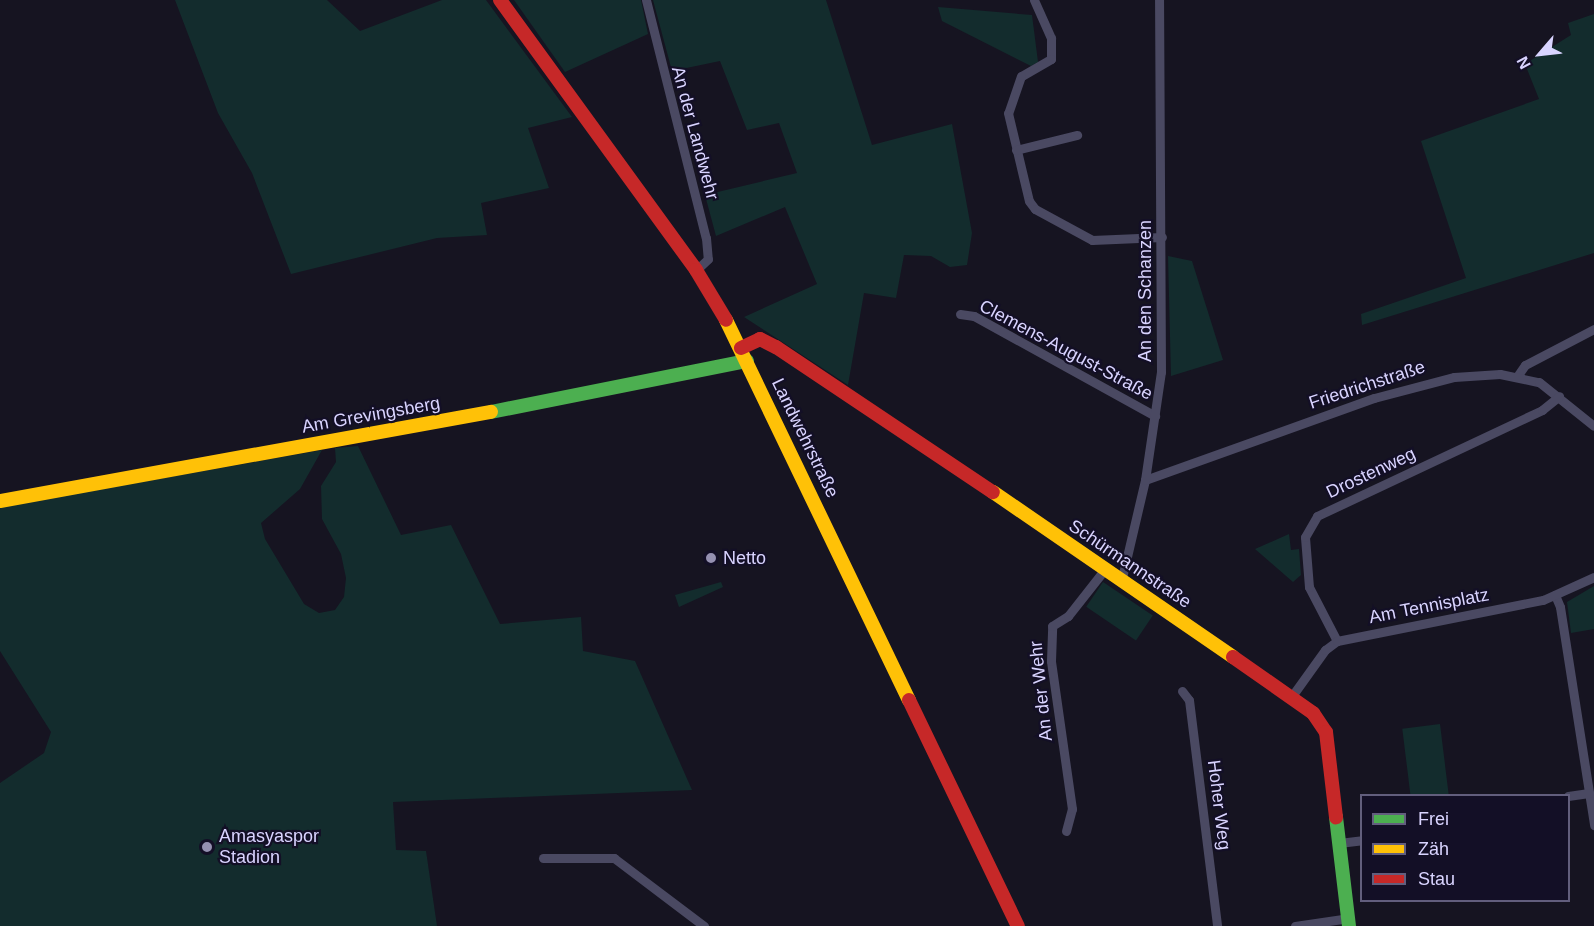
<!DOCTYPE html>
<html>
<head>
<meta charset="utf-8">
<style>
	body { margin:0 }
	#map { position:relative; width:1594px; height:926px; overflow:hidden; background:#161421; font-family:Arial,sans-serif }
	div>[style] { position:absolute }
	.green>* { inset:0; background:#132c2d; transform-origin:0 0 }
	.street>* { height:9px; margin:-4.5px; padding:0 4.5px; transform-origin:4.5px; border-radius:4.5px; background:#4a4962 }
	.fast>* { height:14px; margin:-7px; padding:0 7px; transform-origin:7px; border-radius:7px; background:#4caf50 }
	.slow>* { height:14px; margin:-7px; padding:0 7px; transform-origin:7px; border-radius:7px; background:#ffc107 }
	.jam>* { height:14px; margin:-7px; padding:0 7px; transform-origin:7px; border-radius:7px; background:#c62828 }
	.dots>* { width:16px; height:16px; translate:-50% -50%; box-sizing:border-box; border:3px solid #130f26; border-radius:50% }
	span { translate:-50% -50%; white-space:nowrap; text-align:center; line-height:1.15; -webkit-text-stroke:4.5px #130f26; paint-order:stroke }
	.street-label { font-size:18px; color:#d9d4ff }
	.poi-label { font-size:18px; color:#d9d4ff }
	.left { translate:0 -50%; text-align:left }
	.legend { position:absolute; left:1360px; top:794px; width:210px; height:108px; box-sizing:border-box; background:#130f26; border:2px solid #625e7d; margin:0; padding:8px 10px; list-style:none; font-size:18px; color:#d9d4ff }
	.legend li { display:flex; align-items:center; gap:12px; height:30px }
	.legend b { width:30px; border:2px solid #625e7d }
	.north { position:absolute; left:1510px; top:24px; width:60px; height:60px; -webkit-text-stroke:4px #130f26; paint-order:stroke; rotate:242deg; font-size:16px; font-weight:700; line-height:24px; text-align:center; color:#d9d4ff }
	.north::after { content:''; display:block; margin:auto; width:21px; height:27px; background:#d9d4ff; clip-path:polygon(50% 0,100% 100%,50% 72%,0 100%) }
</style>
</head>
<body>
<div id="map">
	<div class="green">
		<div style="clip-path:polygon(175px 0,327px 0,360px 31px,442px 0,486px 0,572px 117px,528px 128px,549px 188px,481px 203px,487px 235px,437px 238px,291px 274px,252px 173px,218px 113px)"></div>
		<div style="clip-path:polygon(514px 0,641px 0,648px 34px,565px 72px)"></div>
		<div style="clip-path:polygon(653px 0,826px 0,872px 145px,952px 124px,972px 233px,967px 265px,950px 267px,931px 256px,904px 255px,896px 298px,864px 293px,848px 385px,744px 317px,817px 284px,785px 207px,716px 236px,705px 195px,797px 173px,779px 123px,747px 130px,720px 61px,672px 71px)"></div>
		<div style="clip-path:polygon(938px 7px,1032px 15px,1038px 62px,1031px 66px,942px 21px)"></div>
		<div style="clip-path:polygon(1594px 14px,1594px 253px,1362px 325px,1361px 314px,1466px 278px,1421px 141px,1539px 99px,1525px 64px,1571px 35px,1568px 23px)"></div>
		<div style="clip-path:polygon(1168px 256px,1192px 261px,1223px 360px,1171px 376px)"></div>
		<div style="clip-path:polygon(358px 446px,401px 535px,451px 525px,500px 624px,581px 617px,583px 651px,635px 661px,692px 790px,393px 802px,396px 850px,426px 851px,437px 926px,0 926px,0 783px,44px 753px,51px 732px,0 651px,0 507px,322px 450px,300px 489px,261px 523px,265px 539px,304px 604px,319px 613px,335px 610px,344px 597px,346px 578px,341px 554px,322px 519px,321px 486px,336px 462px,335px 448px)"></div>
		<div style="clip-path:polygon(1289px 534px,1291px 550px,1299px 549px,1301px 575px,1293px 582px,1255px 549px)"></div>
		<div style="clip-path:polygon(721px 582px,723px 587px,679px 607px,675px 595px)"></div>
		<div style="left:1103px;top:582px;width:60px;height:30px;rotate:34deg"></div>
		<div style="clip-path:polygon(1594px 586px,1594px 629px,1571px 633px,1567px 602px)"></div>
		<div style="left:1440px;top:724px;width:72px;height:38px;rotate:83deg"></div>
	</div>
	<div class="street">
		<div style="left:646px;top:0;width:245px;rotate:75.9deg"></div>
		<div style="left:706px;top:238px;width:21px;rotate:85deg"></div>
		<div style="left:708px;top:259px;width:16px;rotate:137deg"></div>
		<div style="left:1034px;top:0;width:42px;rotate:65.9deg"></div>
		<div style="left:1051px;top:38px;width:21px;rotate:90deg"></div>
		<div style="left:1051px;top:59px;width:34px;rotate:150deg"></div>
		<div style="left:1021px;top:76px;width:39px;rotate:109deg"></div>
		<div style="left:1008px;top:113px;width:90px;rotate:76.6deg"></div>
		<div style="left:1029px;top:201px;width:10px;rotate:53deg"></div>
		<div style="left:1035px;top:209px;width:65px;rotate:28.5deg"></div>
		<div style="left:1092px;top:240px;width:70px;rotate:-2.5deg"></div>
		<div style="left:1016px;top:150px;width:63px;rotate:-13.8deg"></div>
		<div style="left:960px;top:314px;width:14px;rotate:8deg"></div>
		<div style="left:974px;top:316px;width:207px;rotate:28.9deg"></div>
		<div style="left:1518px;top:375px;width:12px;rotate:-55deg"></div>
		<div style="left:1525px;top:365px;width:78px;rotate:-27.6deg"></div>
		<div style="left:1145px;top:480px;width:243px;rotate:-19.7deg"></div>
		<div style="left:1374px;top:398px;width:83px;rotate:-14.7deg"></div>
		<div style="left:1454px;top:377px;width:46px;rotate:-3.7deg"></div>
		<div style="left:1500px;top:374px;width:40px;rotate:12deg"></div>
		<div style="left:1539px;top:382px;width:70px;rotate:38.7deg"></div>
		<div style="left:1122px;top:578px;width:101px;rotate:-76.8deg"></div>
		<div style="left:1145px;top:480px;width:109px;rotate:-81.6deg"></div>
		<div style="left:1161px;top:372px;width:372px;rotate:-90.3deg"></div>
		<div style="left:1555px;top:595px;width:13px;rotate:67deg"></div>
		<div style="left:1560px;top:607px;width:221px;rotate:81.1deg"></div>
		<div style="left:1337px;top:641px;width:61px;rotate:-117.4deg"></div>
		<div style="left:1309px;top:587px;width:50px;rotate:-94.6deg"></div>
		<div style="left:1305px;top:537px;width:24px;rotate:-60deg"></div>
		<div style="left:1317px;top:516px;width:249px;rotate:-25.2deg"></div>
		<div style="left:1542px;top:410px;width:22px;rotate:-39deg"></div>
		<div style="left:1182px;top:691px;width:11px;rotate:52deg"></div>
		<div style="left:1189px;top:700px;width:228px;rotate:82.9deg"></div>
		<div style="left:1292px;top:696px;width:57px;rotate:-54.3deg"></div>
		<div style="left:1325px;top:650px;width:15px;rotate:-37deg"></div>
		<div style="left:1337px;top:641px;width:210px;rotate:-11.3deg"></div>
		<div style="left:1543px;top:600px;width:56px;rotate:-24.3deg"></div>
		<div style="left:1568px;top:796px;width:21px;rotate:-8deg"></div>
		<div style="left:1066px;top:831px;width:23px;rotate:-75deg"></div>
		<div style="left:1072px;top:809px;width:149px;rotate:-98.1deg"></div>
		<div style="left:1051px;top:661px;width:35px;rotate:-88deg"></div>
		<div style="left:1052px;top:626px;width:19px;rotate:-32deg"></div>
		<div style="left:1068px;top:616px;width:60px;rotate:-51.8deg"></div>
		<div style="left:1339px;top:843px;width:23px;rotate:-7deg"></div>
		<div style="left:543px;top:858px;width:71px"></div>
		<div style="left:614px;top:858px;width:113px;rotate:37.1deg"></div>
		<div style="left:1295px;top:926px;width:55px;rotate:-8.4deg"></div>
	</div>
	<div class="fast">
		<div style="left:491px;top:412px;width:261px;rotate:-11.3deg"></div>
		<div style="left:1336px;top:817px;width:110px;rotate:83.2deg"></div>
	</div>
	<div class="slow">
		<div style="left:726px;top:320px;width:422px;rotate:64.3deg"></div>
		<div style="left:993px;top:492px;width:291px;rotate:34.5deg"></div>
		<div style="left:0;top:501px;width:499px;rotate:-10.3deg"></div>
	</div>
	<div class="jam">
		<div style="left:500px;top:0;width:334px;rotate:54deg"></div>
		<div style="left:696px;top:270px;width:58px;rotate:59deg"></div>
		<div style="left:741px;top:348px;width:21px;rotate:-25deg"></div>
		<div style="left:760px;top:339px;width:18px;rotate:27deg"></div>
		<div style="left:776px;top:347px;width:261px;rotate:33.8deg"></div>
		<div style="left:1233px;top:657px;width:98px;rotate:35deg"></div>
		<div style="left:1313px;top:713px;width:23px;rotate:56deg"></div>
		<div style="left:1326px;top:732px;width:86px;rotate:83.3deg"></div>
		<div style="left:909px;top:700px;width:251px;rotate:64.3deg"></div>
	</div>
	<div class="dots">
		<div style="left:711px;top:558px;background:#9591b1"></div>
		<div style="left:207px;top:847px;background:#9591b1"></div>
	</div>
	<div class="street-label">
		<span style="left:695px;top:133px;rotate:75deg">An der Landwehr</span>
		<span style="left:1145px;top:291px;rotate:-90deg">An den Schanzen</span>
		<span style="left:1066px;top:350px;rotate:28deg">Clemens-August-Straße</span>
		<span style="left:1367px;top:385px;rotate:-18deg">Friedrichstraße</span>
		<span style="left:371px;top:415px;rotate:-10deg">Am Grevingsberg</span>
		<span style="left:805px;top:438px;rotate:64deg">Landwehrstraße</span>
		<span style="left:1371px;top:473px;rotate:-25deg">Drostenweg</span>
		<span style="left:1130px;top:564px;rotate:34deg">Schürmannstraße</span>
		<span style="left:1429px;top:606px;rotate:-11deg">Am Tennisplatz</span>
		<span style="left:1041px;top:691px;rotate:-96deg">An der Wehr</span>
		<span style="left:1219px;top:805px;rotate:83deg">Hoher Weg</span>
	</div>
	<div class="poi-label">
		<span class="left" style="left:723px;top:558px">Netto</span>
		<span class="left" style="left:219px;top:847px">Amasyaspor<br>Stadion</span>
	</div>
	<ul class="legend">
	<li><b style="height:8px;background:#4caf50"></b>Frei</li>
	<li><b style="height:8px;background:#ffc107"></b>Zäh</li>
	<li><b style="height:8px;background:#c62828"></b>Stau</li>
	</ul>
	<div class="north">N</div>
</div>
</body>
</html>
